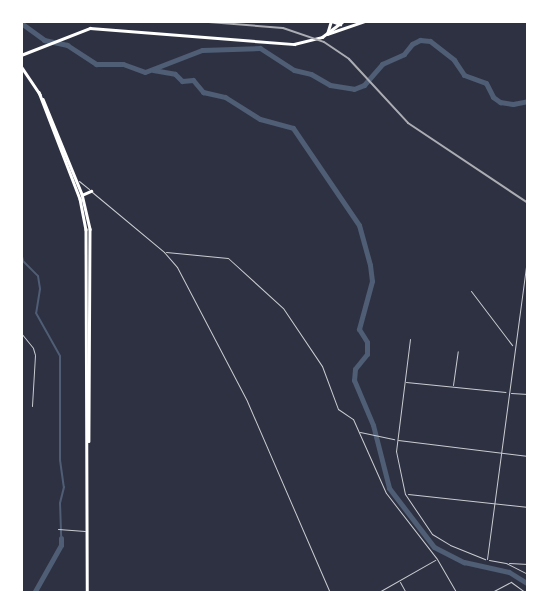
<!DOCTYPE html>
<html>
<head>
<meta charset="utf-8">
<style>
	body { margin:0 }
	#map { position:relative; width:549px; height:614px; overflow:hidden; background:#2d3142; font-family:"PT Sans Narrow",sans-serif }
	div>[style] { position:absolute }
	.stream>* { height:2px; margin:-1px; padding:0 1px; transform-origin:1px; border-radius:1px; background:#4f5d75 }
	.river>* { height:5px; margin:-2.5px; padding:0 2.5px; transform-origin:2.5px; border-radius:2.5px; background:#4f5d75 }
	.minor>* { height:1px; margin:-0.5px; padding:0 0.5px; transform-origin:0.5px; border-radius:0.5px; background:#caccd0 }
	.secondary>* { height:2.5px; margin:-1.25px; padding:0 1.25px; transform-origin:1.25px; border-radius:1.25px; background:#fff }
	.primary>* { height:2.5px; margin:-1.25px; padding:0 1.25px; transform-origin:1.25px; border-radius:1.25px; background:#fff }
	.rail>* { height:2px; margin:-1px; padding:0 1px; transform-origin:1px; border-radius:1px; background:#abadb3 }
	span { translate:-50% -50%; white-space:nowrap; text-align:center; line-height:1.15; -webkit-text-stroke:6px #fff; paint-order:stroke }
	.frame { position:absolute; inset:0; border:23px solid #fff; pointer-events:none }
</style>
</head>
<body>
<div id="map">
	<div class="stream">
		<div style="left:21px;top:252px;width:9px;rotate:77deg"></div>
		<div style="left:23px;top:261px;width:21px;rotate:45deg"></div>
		<div style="left:38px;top:276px;width:13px;rotate:81deg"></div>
		<div style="left:40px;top:289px;width:24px;rotate:99deg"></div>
		<div style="left:36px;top:313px;width:49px;rotate:60.8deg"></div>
		<div style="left:60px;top:356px;width:104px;rotate:90deg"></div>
		<div style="left:60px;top:460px;width:27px;rotate:82deg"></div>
		<div style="left:64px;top:487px;width:16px;rotate:104deg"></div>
		<div style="left:60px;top:503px;width:35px;rotate:88deg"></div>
	</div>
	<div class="river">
		<div style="left:21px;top:23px;width:29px;rotate:36deg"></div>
		<div style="left:44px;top:40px;width:24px;rotate:12deg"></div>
		<div style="left:67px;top:45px;width:35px;rotate:33deg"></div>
		<div style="left:96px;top:64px;width:27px"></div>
		<div style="left:123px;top:64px;width:23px;rotate:20deg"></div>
		<div style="left:145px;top:72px;width:61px;rotate:-21.1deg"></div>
		<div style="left:202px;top:50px;width:58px;rotate:-2deg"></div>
		<div style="left:260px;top:48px;width:40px;rotate:32.9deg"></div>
		<div style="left:294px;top:70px;width:17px;rotate:13deg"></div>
		<div style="left:311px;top:74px;width:22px;rotate:30deg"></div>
		<div style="left:330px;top:85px;width:24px;rotate:9deg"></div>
		<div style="left:354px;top:89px;width:11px;rotate:-22deg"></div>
		<div style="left:364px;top:85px;width:28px;rotate:-49deg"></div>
		<div style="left:382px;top:64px;width:24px;rotate:-24deg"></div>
		<div style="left:404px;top:54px;width:13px;rotate:-51deg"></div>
		<div style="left:412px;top:44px;width:9px;rotate:-27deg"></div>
		<div style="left:420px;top:40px;width:10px;rotate:6deg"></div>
		<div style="left:430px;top:41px;width:31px;rotate:38deg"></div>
		<div style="left:454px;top:60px;width:18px;rotate:56deg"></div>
		<div style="left:464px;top:75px;width:23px;rotate:20deg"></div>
		<div style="left:486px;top:83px;width:16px;rotate:63deg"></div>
		<div style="left:493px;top:97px;width:9px;rotate:36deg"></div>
		<div style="left:500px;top:102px;width:13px;rotate:9deg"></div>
		<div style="left:513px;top:104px;width:15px;rotate:-11deg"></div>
		<div style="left:153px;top:70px;width:22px;rotate:10deg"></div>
		<div style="left:175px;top:74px;width:10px;rotate:45deg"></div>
		<div style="left:182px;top:81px;width:11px;rotate:-5deg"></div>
		<div style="left:193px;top:80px;width:16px;rotate:50deg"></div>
		<div style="left:203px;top:92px;width:23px;rotate:13deg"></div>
		<div style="left:225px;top:97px;width:41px;rotate:32.2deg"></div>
		<div style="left:260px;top:119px;width:34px;rotate:15deg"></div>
		<div style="left:293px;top:128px;width:117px;rotate:55.8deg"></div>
		<div style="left:359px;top:225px;width:41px;rotate:74.6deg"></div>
		<div style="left:370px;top:265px;width:16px;rotate:83deg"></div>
		<div style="left:372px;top:281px;width:50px;rotate:105.2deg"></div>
		<div style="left:359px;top:329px;width:15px;rotate:58deg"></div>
		<div style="left:367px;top:342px;width:12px;rotate:90deg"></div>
		<div style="left:367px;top:354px;width:19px;rotate:129deg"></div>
		<div style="left:355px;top:369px;width:11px;rotate:95deg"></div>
		<div style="left:354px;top:380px;width:49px;rotate:67.1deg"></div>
		<div style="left:373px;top:425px;width:65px;rotate:75.7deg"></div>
		<div style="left:389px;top:488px;width:74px;rotate:52.7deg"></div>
		<div style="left:434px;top:547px;width:34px;rotate:27deg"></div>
		<div style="left:464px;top:562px;width:46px;rotate:12.5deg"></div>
		<div style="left:509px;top:572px;width:22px;rotate:32deg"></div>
		<div style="left:34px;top:593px;width:55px;rotate:-60.6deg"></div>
		<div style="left:61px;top:545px;width:7px;rotate:-90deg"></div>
	</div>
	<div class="minor">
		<div style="left:79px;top:181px;width:13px;rotate:39deg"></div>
		<div style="left:92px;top:192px;width:94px;rotate:39.8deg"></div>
		<div style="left:164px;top:252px;width:20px;rotate:49deg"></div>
		<div style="left:177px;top:267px;width:151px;rotate:62.4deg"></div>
		<div style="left:247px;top:401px;width:209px;rotate:66.6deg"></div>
		<div style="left:166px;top:252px;width:62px;rotate:5.5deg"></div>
		<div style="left:228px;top:258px;width:74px;rotate:42.3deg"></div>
		<div style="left:283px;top:308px;width:70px;rotate:56.1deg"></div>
		<div style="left:322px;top:366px;width:46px;rotate:69.6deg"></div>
		<div style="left:338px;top:409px;width:18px;rotate:34deg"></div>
		<div style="left:353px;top:419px;width:81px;rotate:66deg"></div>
		<div style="left:386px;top:493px;width:83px;rotate:52.3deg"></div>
		<div style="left:437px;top:559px;width:39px;rotate:60deg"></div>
		<div style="left:471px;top:291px;width:68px;rotate:52.8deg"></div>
		<div style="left:21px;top:333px;width:19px;rotate:51deg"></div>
		<div style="left:33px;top:348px;width:7px;rotate:74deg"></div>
		<div style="left:35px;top:355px;width:51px;rotate:93.4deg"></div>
		<div style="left:410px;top:339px;width:113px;rotate:97.1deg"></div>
		<div style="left:396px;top:451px;width:44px;rotate:78.2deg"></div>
		<div style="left:405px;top:494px;width:48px;rotate:56deg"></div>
		<div style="left:432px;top:534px;width:21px;rotate:31deg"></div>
		<div style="left:450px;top:545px;width:38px;rotate:22deg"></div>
		<div style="left:406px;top:382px;width:100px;rotate:5.7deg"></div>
		<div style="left:453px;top:385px;width:34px;rotate:-82deg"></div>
		<div style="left:511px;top:393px;width:17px;rotate:3deg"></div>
		<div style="left:360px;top:432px;width:35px;rotate:12deg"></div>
		<div style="left:398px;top:440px;width:131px;rotate:7deg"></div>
		<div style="left:408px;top:494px;width:121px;rotate:6.2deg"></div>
		<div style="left:58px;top:529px;width:27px;rotate:4deg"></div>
		<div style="left:487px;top:559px;width:312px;rotate:-82.4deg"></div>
		<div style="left:489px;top:560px;width:17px;rotate:10deg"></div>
		<div style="left:506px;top:563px;width:25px;rotate:27deg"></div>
		<div style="left:509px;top:563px;width:19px;rotate:3deg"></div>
		<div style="left:400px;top:582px;width:13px;rotate:61deg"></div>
		<div style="left:377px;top:593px;width:67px;rotate:-29.6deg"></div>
		<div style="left:490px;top:593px;width:24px;rotate:-28deg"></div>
		<div style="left:511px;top:582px;width:19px;rotate:36deg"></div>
	</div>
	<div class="secondary">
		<div style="left:21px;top:55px;width:74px;rotate:-21.4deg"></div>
		<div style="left:90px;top:28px;width:205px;rotate:4.5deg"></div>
		<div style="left:294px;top:44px;width:29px;rotate:-14deg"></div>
		<div style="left:322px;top:37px;width:26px;rotate:-37deg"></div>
		<div style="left:21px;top:66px;width:34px;rotate:56deg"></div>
		<div style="left:39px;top:92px;width:115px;rotate:69deg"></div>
		<div style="left:80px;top:199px;width:31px;rotate:79deg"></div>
		<div style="left:86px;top:229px;width:364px;rotate:89.8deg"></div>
		<div style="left:43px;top:99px;width:103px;rotate:67.7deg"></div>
		<div style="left:82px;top:194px;width:36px;rotate:77deg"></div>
		<div style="left:90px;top:229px;width:212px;rotate:90.3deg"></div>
		<div style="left:82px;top:195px;width:10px;rotate:-24deg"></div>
	</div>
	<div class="primary">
		<div style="left:332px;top:21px;width:9px;rotate:21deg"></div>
		<div style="left:327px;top:34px;width:40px;rotate:-18.9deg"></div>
		<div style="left:327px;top:34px;width:14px;rotate:-73deg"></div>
	</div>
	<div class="rail">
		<div style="left:196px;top:21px;width:87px;rotate:4.6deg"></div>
		<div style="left:283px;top:28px;width:43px;rotate:18.9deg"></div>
		<div style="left:324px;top:42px;width:30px;rotate:34deg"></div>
		<div style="left:349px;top:59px;width:87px;rotate:47.3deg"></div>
		<div style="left:408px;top:123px;width:144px;rotate:33.7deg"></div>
	</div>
	<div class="frame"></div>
</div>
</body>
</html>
